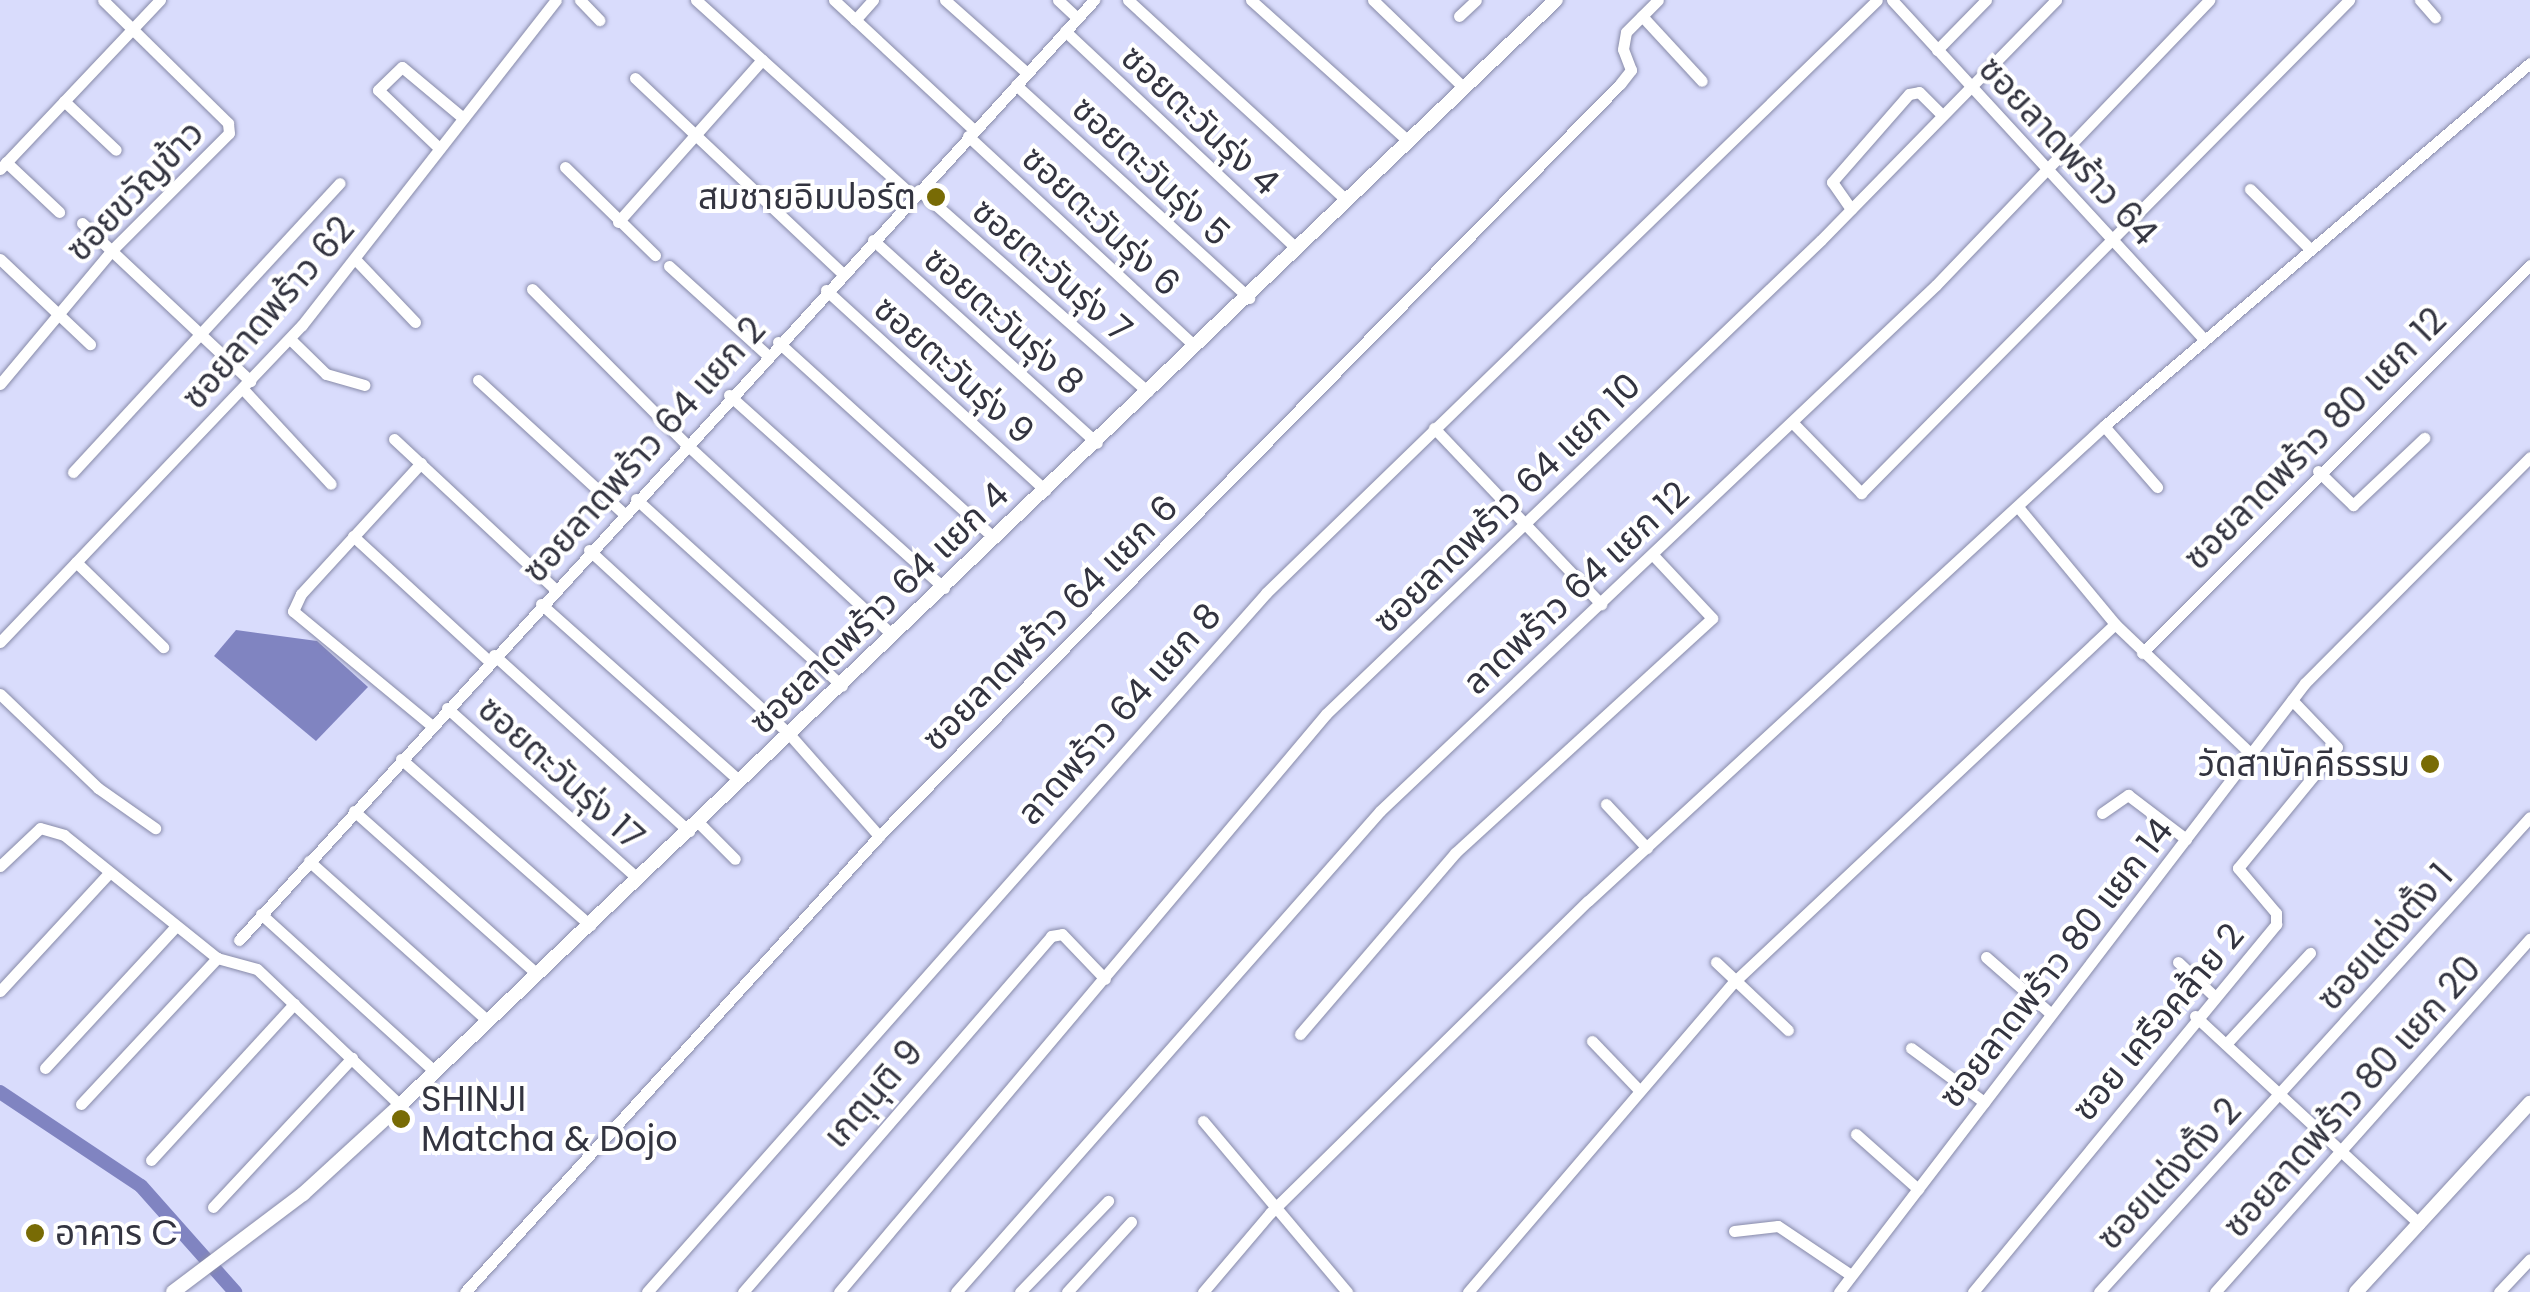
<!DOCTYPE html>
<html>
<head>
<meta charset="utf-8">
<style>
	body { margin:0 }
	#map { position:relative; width:2530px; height:1292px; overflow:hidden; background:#d9dcfc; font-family:Poppins,"Noto Sans Thai",sans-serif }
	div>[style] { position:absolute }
	.water>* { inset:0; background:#8084c1 }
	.canal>* { height:14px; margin:-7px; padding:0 7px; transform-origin:7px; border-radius:7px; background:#8084c1 }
	.roads { filter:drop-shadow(0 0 2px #878aa8) drop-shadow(0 0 2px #878aa8) }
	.minor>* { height:11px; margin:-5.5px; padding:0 5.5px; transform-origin:5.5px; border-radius:5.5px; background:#fff }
	.tertiary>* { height:14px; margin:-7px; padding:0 7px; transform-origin:7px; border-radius:7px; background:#fff }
	.dots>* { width:28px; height:28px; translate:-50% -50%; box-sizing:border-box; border:5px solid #fff; border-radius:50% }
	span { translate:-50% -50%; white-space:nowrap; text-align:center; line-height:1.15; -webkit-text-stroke:8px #fff; paint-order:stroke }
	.street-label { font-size:35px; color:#333440 }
	.poi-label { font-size:35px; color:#333440 }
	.right { translate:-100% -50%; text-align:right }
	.left { translate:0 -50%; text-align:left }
</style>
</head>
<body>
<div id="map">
	<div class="water">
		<div style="clip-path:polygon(236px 630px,317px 641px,368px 687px,316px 741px,214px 656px)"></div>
	</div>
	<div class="canal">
		<div style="left:0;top:1092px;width:169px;rotate:33.7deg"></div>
		<div style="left:141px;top:1186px;width:142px;rotate:48.4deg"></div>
	</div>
	<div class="roads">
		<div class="minor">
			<div style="left:580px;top:0;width:28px;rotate:46deg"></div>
			<div style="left:696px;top:0;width:292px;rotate:42.1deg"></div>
			<div style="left:834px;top:0;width:191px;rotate:42.9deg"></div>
			<div style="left:945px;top:0;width:110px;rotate:41.7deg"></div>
			<div style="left:1058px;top:0;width:26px;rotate:43deg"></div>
			<div style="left:1128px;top:0;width:297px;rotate:42.5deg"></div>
			<div style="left:1251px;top:0;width:211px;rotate:41.9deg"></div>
			<div style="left:1373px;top:0;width:125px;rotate:44deg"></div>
			<div style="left:1892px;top:0;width:461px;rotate:47.4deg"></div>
			<div style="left:2420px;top:0;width:23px;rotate:49deg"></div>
			<div style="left:1459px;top:16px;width:23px;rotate:-43deg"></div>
			<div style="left:1642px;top:16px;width:88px;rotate:47.3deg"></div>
			<div style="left:855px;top:20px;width:27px;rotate:-48deg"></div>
			<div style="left:1065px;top:31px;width:318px;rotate:43.2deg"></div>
			<div style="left:1937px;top:50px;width:70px;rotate:-45.6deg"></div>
			<div style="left:635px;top:78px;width:284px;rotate:43.3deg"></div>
			<div style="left:1016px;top:85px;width:316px;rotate:42.4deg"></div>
			<div style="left:64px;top:101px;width:71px;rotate:43.3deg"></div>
			<div style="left:968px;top:136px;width:309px;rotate:42.8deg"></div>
			<div style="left:439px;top:148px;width:84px;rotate:-136.4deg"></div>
			<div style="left:378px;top:90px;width:33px;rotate:-44deg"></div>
			<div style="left:402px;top:67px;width:80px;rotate:39.9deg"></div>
			<div style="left:6px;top:162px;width:73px;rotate:43.3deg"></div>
			<div style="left:565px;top:167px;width:126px;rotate:44.4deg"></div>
			<div style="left:0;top:169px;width:233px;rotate:-46.6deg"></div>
			<div style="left:2250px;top:189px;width:85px;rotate:45deg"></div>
			<div style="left:919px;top:190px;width:305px;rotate:41.4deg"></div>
			<div style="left:1851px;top:209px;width:33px;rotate:-125deg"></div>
			<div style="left:1832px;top:182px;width:117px;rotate:-48.8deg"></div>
			<div style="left:1909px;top:94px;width:10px;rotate:-11deg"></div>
			<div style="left:1919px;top:92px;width:31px;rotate:45deg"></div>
			<div style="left:618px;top:222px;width:217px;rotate:-48.4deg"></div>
			<div style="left:82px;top:223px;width:231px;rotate:43.2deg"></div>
			<div style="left:873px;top:240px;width:302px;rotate:42.2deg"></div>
			<div style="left:0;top:259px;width:124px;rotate:43.4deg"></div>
			<div style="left:355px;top:259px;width:87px;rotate:46.4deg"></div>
			<div style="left:669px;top:266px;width:132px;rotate:42.2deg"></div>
			<div style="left:532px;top:289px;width:217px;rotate:45.2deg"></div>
			<div style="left:685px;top:443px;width:282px;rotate:42.8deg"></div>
			<div style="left:826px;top:290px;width:297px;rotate:42.4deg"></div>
			<div style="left:290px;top:339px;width:50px;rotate:44.2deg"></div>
			<div style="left:326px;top:374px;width:40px;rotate:16deg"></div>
			<div style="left:778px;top:342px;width:292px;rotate:42.2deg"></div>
			<div style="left:478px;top:380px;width:197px;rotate:42.5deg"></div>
			<div style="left:0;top:384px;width:175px;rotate:-50.1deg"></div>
			<div style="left:112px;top:250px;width:165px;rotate:-45deg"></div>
			<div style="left:229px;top:133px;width:10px;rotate:-96deg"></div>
			<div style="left:228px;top:123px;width:175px;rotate:-135.5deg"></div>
			<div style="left:243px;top:389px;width:129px;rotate:47.2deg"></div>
			<div style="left:729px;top:395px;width:289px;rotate:41.9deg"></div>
			<div style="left:1793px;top:423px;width:98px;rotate:45.8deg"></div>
			<div style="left:1861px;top:493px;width:694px;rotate:-45.29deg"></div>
			<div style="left:2104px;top:426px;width:81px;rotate:49deg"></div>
			<div style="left:1434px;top:428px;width:243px;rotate:46.5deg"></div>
			<div style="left:394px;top:439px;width:220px;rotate:43deg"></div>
			<div style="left:421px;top:463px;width:178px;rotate:132.5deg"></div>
			<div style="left:301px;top:594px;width:19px;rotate:115deg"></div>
			<div style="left:293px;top:611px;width:179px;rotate:39.6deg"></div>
			<div style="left:2318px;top:471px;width:49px;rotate:44.2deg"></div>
			<div style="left:2353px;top:505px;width:98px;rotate:-43.3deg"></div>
			<div style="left:73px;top:472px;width:393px;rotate:-47.3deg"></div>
			<div style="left:636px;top:499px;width:278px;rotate:42.2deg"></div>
			<div style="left:2018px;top:507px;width:152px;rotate:50.3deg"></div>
			<div style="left:2115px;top:624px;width:188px;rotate:43.7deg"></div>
			<div style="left:353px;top:536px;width:185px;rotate:42.6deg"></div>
			<div style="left:589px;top:550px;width:273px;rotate:42.6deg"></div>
			<div style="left:790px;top:735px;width:135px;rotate:48.6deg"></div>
			<div style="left:76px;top:562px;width:122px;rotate:44.3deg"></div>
			<div style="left:541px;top:604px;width:266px;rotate:41.7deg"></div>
			<div style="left:0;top:642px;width:438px;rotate:-46.4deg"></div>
			<div style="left:302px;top:325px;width:412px;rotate:-52deg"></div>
			<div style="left:2142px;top:653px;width:549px;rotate:-45deg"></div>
			<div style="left:494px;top:655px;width:263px;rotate:42.1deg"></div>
			<div style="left:0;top:694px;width:136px;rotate:43.8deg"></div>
			<div style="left:98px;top:788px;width:70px;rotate:35.1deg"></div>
			<div style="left:447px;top:708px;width:256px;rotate:41.8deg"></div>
			<div style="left:401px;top:759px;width:252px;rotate:41.3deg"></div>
			<div style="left:1606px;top:804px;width:60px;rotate:47deg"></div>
			<div style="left:354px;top:811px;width:245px;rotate:41.7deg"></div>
			<div style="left:2102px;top:813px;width:32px;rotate:-35deg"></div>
			<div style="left:2128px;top:795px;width:73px;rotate:37.2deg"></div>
			<div style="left:698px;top:822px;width:52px;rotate:45deg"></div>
			<div style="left:309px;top:861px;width:240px;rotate:41.8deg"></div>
			<div style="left:0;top:866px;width:55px;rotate:-43.5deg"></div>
			<div style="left:40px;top:828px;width:25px;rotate:16deg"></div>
			<div style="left:64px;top:835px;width:196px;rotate:38.8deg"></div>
			<div style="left:217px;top:958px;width:41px;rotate:15.4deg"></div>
			<div style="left:257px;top:969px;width:197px;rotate:43.6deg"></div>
			<div style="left:261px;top:914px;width:234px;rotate:42.2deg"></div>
			<div style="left:239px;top:940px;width:1271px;rotate:-47.71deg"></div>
			<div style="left:1986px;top:957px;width:86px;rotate:41.2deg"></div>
			<div style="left:1716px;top:962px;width:99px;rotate:43.4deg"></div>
			<div style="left:2178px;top:962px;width:48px;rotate:43.3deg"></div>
			<div style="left:0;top:991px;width:159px;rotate:-47.3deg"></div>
			<div style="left:2195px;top:1016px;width:306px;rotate:42.8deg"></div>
			<div style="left:1300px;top:1034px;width:238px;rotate:-49.4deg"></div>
			<div style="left:1455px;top:853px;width:348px;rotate:-42.4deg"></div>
			<div style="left:1712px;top:618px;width:86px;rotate:-133.1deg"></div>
			<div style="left:1592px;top:1041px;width:69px;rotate:46.2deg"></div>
			<div style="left:2226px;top:1044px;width:124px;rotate:-47.3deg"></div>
			<div style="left:1911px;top:1048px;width:91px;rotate:36.5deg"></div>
			<div style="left:45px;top:1068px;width:193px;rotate:-47.3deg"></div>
			<div style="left:81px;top:1104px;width:200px;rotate:-47deg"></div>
			<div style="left:1203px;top:1121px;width:224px;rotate:49.9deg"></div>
			<div style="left:1856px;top:1134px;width:83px;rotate:41.6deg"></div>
			<div style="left:151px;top:1160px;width:212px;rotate:-47.5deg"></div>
			<div style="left:213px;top:1207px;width:204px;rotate:-47deg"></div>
			<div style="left:1734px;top:1231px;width:44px;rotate:-6.5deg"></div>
			<div style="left:1778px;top:1226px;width:88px;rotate:33.9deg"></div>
			<div style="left:465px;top:1292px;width:616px;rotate:-47.76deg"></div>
			<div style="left:879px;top:836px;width:1056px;rotate:-45.42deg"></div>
			<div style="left:1620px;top:84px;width:18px;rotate:-52deg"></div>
			<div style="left:1631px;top:70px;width:22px;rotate:-111deg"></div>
			<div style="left:1623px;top:49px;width:17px;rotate:-80deg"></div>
			<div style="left:1626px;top:32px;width:45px;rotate:-45deg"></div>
			<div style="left:647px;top:1292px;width:934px;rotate:-48.47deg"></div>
			<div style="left:1266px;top:593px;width:851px;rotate:-44.14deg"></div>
			<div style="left:743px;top:1292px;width:471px;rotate:-49.1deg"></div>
			<div style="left:1051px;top:936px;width:11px;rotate:-10deg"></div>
			<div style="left:1062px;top:934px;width:62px;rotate:46.3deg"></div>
			<div style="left:839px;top:1292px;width:756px;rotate:-49.88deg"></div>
			<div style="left:1326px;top:714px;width:685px;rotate:-43.76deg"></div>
			<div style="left:1821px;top:240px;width:336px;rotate:-45.6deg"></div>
			<div style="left:956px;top:1292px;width:641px;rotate:-48.6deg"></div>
			<div style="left:1380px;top:811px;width:765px;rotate:-43.41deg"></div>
			<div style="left:1936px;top:285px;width:395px;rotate:-46.2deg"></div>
			<div style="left:1020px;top:1292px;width:127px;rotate:-46deg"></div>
			<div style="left:1067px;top:1292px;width:95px;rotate:-47.6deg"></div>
			<div style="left:1203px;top:1292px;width:104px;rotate:-49.7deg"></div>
			<div style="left:1270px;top:1213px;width:445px;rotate:-44.5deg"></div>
			<div style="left:1588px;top:901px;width:701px;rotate:-42.63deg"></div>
			<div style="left:2104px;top:426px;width:560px;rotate:-40.43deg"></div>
			<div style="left:1468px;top:1292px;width:410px;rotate:-49.4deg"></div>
			<div style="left:1735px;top:981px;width:521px;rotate:-43.21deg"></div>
			<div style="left:1839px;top:1292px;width:767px;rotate:-52.58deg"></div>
			<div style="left:2305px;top:683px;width:319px;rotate:-45.1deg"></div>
			<div style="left:1973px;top:1292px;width:477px;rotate:-50.5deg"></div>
			<div style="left:2276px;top:924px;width:11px;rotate:-90deg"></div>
			<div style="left:2276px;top:913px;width:59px;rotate:-130.2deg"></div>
			<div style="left:2238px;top:868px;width:156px;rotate:-50.7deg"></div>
			<div style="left:2337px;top:747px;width:65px;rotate:-133.8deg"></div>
			<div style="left:2099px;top:1292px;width:641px;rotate:-47.78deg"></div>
			<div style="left:2215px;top:1292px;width:473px;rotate:-48.3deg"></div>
			<div style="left:2499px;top:1292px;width:45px;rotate:-46.8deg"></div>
		</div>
		<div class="tertiary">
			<div style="left:173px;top:1292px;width:163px;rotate:-37deg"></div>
			<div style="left:303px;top:1194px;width:132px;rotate:-42.5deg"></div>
			<div style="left:400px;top:1105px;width:1599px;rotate:-43.71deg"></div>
			<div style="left:2356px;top:1292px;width:257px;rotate:-47.4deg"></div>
		</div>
	</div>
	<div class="dots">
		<div style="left:936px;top:197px;background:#786b05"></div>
		<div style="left:2430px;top:764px;background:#786b05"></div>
		<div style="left:401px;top:1119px;background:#786b05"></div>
		<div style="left:35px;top:1233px;background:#786b05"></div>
	</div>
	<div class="street-label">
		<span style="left:1200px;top:120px;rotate:43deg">ซอยตะวันรุ่ง 4</span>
		<span style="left:2068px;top:151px;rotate:47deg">ซอยลาดพร้าว 64</span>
		<span style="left:1151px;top:171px;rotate:43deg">ซอยตะวันรุ่ง 5</span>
		<span style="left:135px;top:191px;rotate:-46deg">ซอยขวัญข้าว</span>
		<span style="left:1101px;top:221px;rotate:43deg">ซอยตะวันรุ่ง 6</span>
		<span style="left:1052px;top:270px;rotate:41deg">ซอยตะวันรุ่ง 7</span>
		<span style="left:268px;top:313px;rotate:-49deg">ซอยลาดพร้าว 62</span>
		<span style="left:1004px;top:321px;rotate:42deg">ซอยตะวันรุ่ง 8</span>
		<span style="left:954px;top:370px;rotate:42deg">ซอยตะวันรุ่ง 9</span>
		<span style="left:2315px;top:439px;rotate:-45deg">ซอยลาดพร้าว 80 แยก 12</span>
		<span style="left:644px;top:450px;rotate:-48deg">ซอยลาดพร้าว 64 แยก 2</span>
		<span style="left:1507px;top:503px;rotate:-44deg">ซอยลาดพร้าว 64 แยก 10</span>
		<span style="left:1576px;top:588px;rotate:-43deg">ลาดพร้าว 64 แยก 12</span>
		<span style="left:879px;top:608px;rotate:-44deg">ซอยลาดพร้าว 64 แยก 4</span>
		<span style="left:1050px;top:623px;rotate:-45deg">ซอยลาดพร้าว 64 แยก 6</span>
		<span style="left:1119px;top:714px;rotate:-48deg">ลาดพร้าว 64 แยก 8</span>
		<span style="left:561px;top:773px;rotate:42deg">ซอยตะวันรุ่ง 17</span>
		<span style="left:2385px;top:937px;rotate:-48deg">ซอยแต่งตั้ง 1</span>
		<span style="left:2056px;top:963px;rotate:-52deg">ซอยลาดพร้าว 80 แยก 14</span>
		<span style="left:2158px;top:1022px;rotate:-50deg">ซอย เครือคล้าย 2</span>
		<span style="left:873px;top:1094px;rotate:-49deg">เกตุนุติ 9</span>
		<span style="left:2352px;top:1097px;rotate:-48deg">ซอยลาดพร้าว 80 แยก 20</span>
		<span style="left:2169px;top:1174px;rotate:-47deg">ซอยแต่งตั้ง 2</span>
	</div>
	<div class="poi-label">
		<span class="right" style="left:916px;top:197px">สมชายอิมปอร์ต</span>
		<span class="right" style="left:2410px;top:764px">วัดสามัคคีธรรม</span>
		<span class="left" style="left:421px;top:1119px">SHINJI<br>Matcha &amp; Dojo</span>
		<span class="left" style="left:55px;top:1233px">อาคาร C</span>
	</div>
</div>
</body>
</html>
